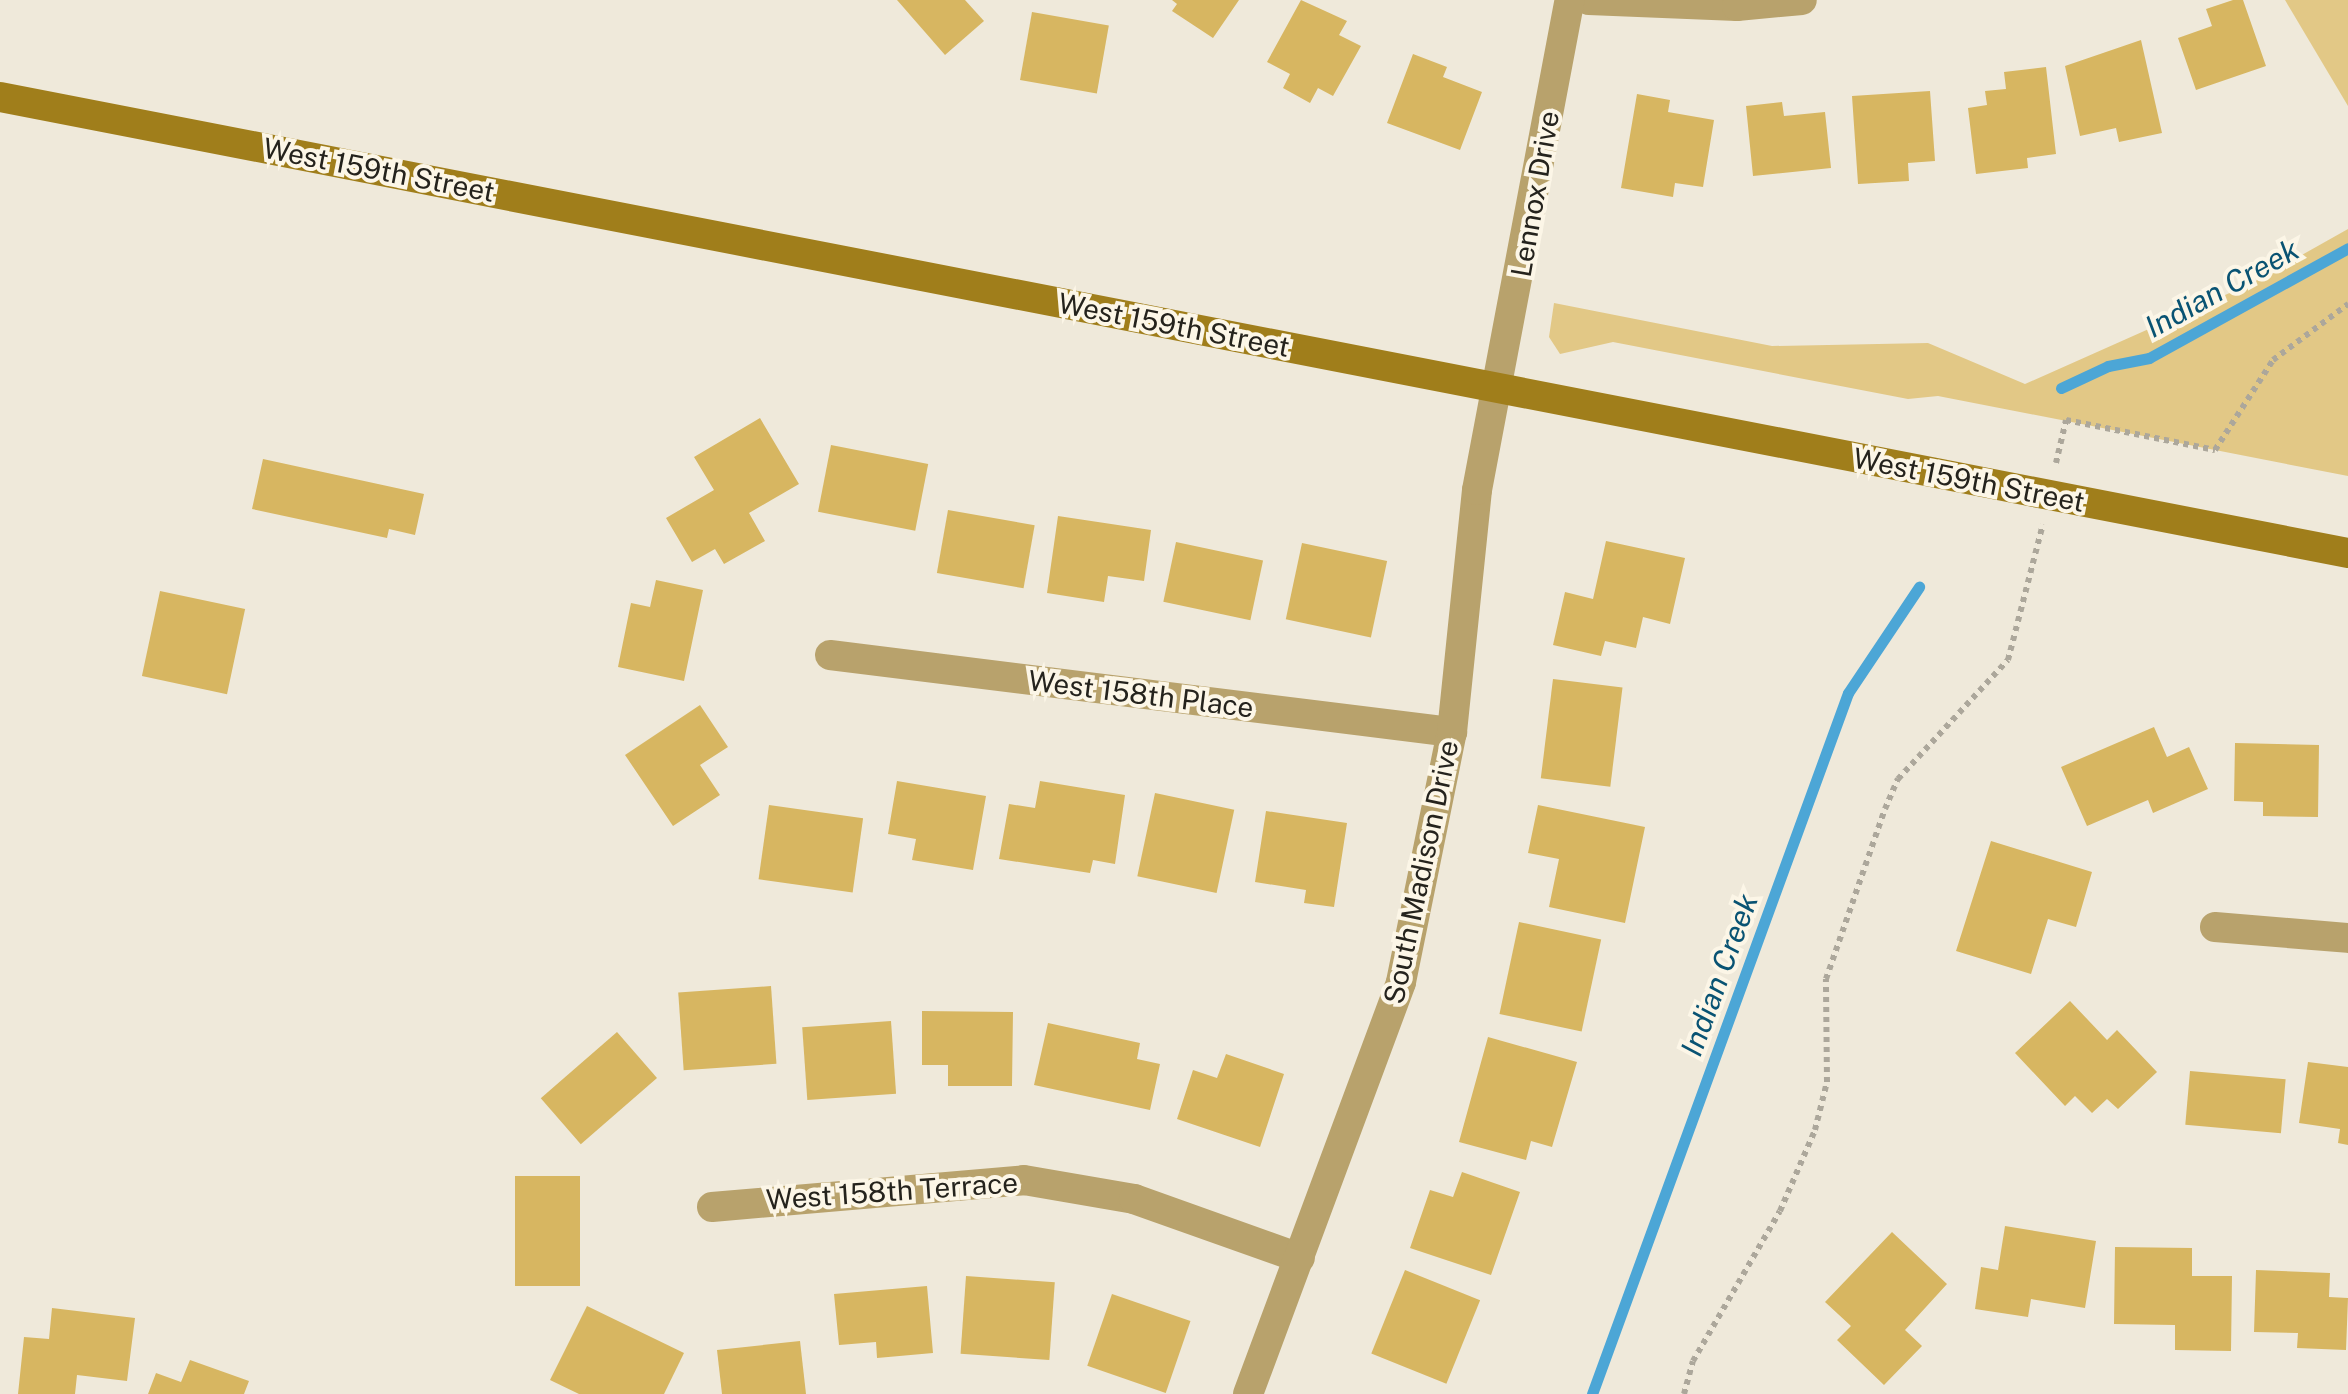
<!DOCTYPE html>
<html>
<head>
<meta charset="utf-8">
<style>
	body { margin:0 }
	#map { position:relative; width:2348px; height:1394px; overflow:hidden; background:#efe9da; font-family:"Public Sans",sans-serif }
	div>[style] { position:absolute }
	.green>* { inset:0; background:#e2c886 }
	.stream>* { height:11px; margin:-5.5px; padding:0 5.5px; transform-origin:5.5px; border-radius:5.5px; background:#4ca6d6 }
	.building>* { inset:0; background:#d7b661; transform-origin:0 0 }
	.path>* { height:6px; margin-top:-3px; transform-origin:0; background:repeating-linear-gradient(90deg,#aca79b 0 5px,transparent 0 10px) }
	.minor>* { height:30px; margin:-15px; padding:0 15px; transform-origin:15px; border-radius:15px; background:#b8a26c }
	.secondary>* { height:30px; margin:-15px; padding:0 15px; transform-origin:15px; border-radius:15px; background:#a07e1b }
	span { translate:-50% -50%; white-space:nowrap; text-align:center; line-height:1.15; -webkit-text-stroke:8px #fcf6e7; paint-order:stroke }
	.street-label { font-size:28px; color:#25231d }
	.water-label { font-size:30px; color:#095373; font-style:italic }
</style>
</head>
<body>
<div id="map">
	<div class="green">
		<div style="clip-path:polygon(2285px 0,2348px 0,2348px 106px)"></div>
		<div style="clip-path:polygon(2348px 229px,2348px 476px,1938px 396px,1908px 399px,1613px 342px,1560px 354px,1549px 337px,1554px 303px,1772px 346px,1928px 343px,2025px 384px,2252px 283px)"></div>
	</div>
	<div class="stream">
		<div style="left:2061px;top:388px;width:52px;rotate:-25.1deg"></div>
		<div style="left:2108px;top:366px;width:42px;rotate:-11deg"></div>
		<div style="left:2149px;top:358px;width:227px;rotate:-28.9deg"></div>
		<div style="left:1592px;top:1394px;width:746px;rotate:-69.94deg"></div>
		<div style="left:1848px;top:693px;width:128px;rotate:-56.2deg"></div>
	</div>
	<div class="building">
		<div style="clip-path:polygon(897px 0,965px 0,984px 21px,945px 55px)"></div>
		<div style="clip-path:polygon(1172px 0,1239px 0,1213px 38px,1172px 11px,1177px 4px)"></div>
		<div style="clip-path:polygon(1301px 0,1347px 21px,1339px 35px,1361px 46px,1333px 96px,1318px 88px,1310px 103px,1283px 88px,1290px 74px,1267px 62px)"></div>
		<div style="clip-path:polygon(2233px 0,2243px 0,2266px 66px,2196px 90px,2178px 38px,2212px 26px,2206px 9px)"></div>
		<div style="left:1032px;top:12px;width:78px;height:69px;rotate:10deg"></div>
		<div style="clip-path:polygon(2141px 40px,2162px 133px,2119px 142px,2116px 128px,2080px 136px,2065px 66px)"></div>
		<div style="clip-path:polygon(1413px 54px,1447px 67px,1443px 77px,1482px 92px,1460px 150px,1387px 123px)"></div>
		<div style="clip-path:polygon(2046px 67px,2056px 154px,2027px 158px,2028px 168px,1976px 174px,1968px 108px,1987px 105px,1985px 91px,2006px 89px,2004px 72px)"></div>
		<div style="clip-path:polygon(1930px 91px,1935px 161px,1908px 163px,1909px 181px,1858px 184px,1852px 96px)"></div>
		<div style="clip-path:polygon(1637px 94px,1670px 100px,1668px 112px,1714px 120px,1703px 187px,1675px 183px,1673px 197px,1621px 188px)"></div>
		<div style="clip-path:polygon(1782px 102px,1784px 116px,1825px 112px,1831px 168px,1753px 176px,1746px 106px)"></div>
		<div style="clip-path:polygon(760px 418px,799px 484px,749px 513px,765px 541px,724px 564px,715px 549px,692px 562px,666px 518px,714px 490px,694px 457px)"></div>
		<div style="left:831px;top:445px;width:99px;height:68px;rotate:11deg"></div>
		<div style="clip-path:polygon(263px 459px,424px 494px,415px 535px,389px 529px,387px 538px,252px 509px)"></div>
		<div style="left:948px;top:510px;width:88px;height:64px;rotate:10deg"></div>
		<div style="clip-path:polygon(1058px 516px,1151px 530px,1144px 581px,1108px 576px,1104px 602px,1047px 593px)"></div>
		<div style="clip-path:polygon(1606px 541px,1685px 558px,1670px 624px,1643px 617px,1636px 648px,1605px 641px,1601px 656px,1553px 645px,1565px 592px,1593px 599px)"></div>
		<div style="left:1176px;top:542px;width:89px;height:61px;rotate:12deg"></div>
		<div style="left:1302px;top:543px;width:87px;height:78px;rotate:12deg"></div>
		<div style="clip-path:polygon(656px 580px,703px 590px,684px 681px,618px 667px,631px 603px,650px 607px)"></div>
		<div style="left:160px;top:591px;width:87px;height:87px;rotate:12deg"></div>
		<div style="left:1553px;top:679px;width:70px;height:100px;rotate:7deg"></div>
		<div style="clip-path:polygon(700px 705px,728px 747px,700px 765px,720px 795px,673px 826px,625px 755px)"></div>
		<div style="clip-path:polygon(2154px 727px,2167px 757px,2189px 747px,2208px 789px,2153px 813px,2148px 800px,2087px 826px,2061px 767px)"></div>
		<div style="clip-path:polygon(2235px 743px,2319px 745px,2318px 817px,2263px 816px,2263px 802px,2234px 801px)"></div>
		<div style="clip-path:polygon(897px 781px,986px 796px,973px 870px,912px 860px,916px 839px,888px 834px)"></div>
		<div style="clip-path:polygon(1040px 781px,1125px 795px,1115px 864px,1093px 860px,1090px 873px,999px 859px,1009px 804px,1035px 808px)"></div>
		<div style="left:1155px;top:793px;width:81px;height:85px;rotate:12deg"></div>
		<div style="left:769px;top:805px;width:95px;height:75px;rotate:8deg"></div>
		<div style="clip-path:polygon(1538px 805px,1645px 827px,1625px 923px,1549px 907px,1559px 859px,1528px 853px)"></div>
		<div style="clip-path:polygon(1266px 811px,1347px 823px,1334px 907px,1304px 903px,1306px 890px,1255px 882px)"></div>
		<div style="clip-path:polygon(1991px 841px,2092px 872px,2076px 927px,2048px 919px,2031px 974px,1956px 951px)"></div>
		<div style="left:1519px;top:922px;width:84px;height:94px;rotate:12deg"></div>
		<div style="left:771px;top:986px;width:78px;height:93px;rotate:86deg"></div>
		<div style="clip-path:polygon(2070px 1001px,2107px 1040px,2117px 1030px,2157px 1072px,2118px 1109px,2107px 1099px,2092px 1113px,2075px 1096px,2065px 1106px,2015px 1053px)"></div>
		<div style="clip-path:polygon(922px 1011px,1013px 1012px,1012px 1086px,948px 1086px,948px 1065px,922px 1065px)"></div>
		<div style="left:891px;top:1021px;width:73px;height:89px;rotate:86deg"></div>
		<div style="clip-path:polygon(1048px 1023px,1140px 1043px,1137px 1059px,1160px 1064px,1150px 1110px,1034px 1085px)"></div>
		<div style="left:617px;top:1032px;width:61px;height:101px;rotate:49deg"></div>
		<div style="clip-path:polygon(1488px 1037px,1577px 1062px,1552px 1147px,1531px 1141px,1526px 1160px,1459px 1142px)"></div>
		<div style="clip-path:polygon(1226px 1054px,1284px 1074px,1260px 1147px,1177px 1119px,1193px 1070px,1217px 1078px)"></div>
		<div style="clip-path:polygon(2308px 1062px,2348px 1067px,2348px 1145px,2338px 1143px,2340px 1129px,2299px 1123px)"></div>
		<div style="left:2190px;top:1071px;width:96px;height:54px;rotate:5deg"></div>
		<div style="clip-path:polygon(1462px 1172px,1520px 1192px,1491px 1275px,1410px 1248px,1430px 1190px,1453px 1197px)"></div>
		<div style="left:580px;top:1176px;width:110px;height:65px;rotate:90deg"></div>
		<div style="clip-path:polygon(2005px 1226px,2096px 1241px,2085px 1308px,2031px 1299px,2028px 1317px,1975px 1309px,1981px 1267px,1998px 1270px)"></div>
		<div style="clip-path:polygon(1892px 1232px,1947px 1284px,1905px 1330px,1922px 1346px,1884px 1385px,1837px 1340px,1851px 1326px,1825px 1302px)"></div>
		<div style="clip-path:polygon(2115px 1247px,2192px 1248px,2192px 1276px,2232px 1276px,2231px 1351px,2175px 1350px,2175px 1325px,2114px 1324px)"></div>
		<div style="left:1405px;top:1270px;width:81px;height:90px;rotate:22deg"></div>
		<div style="clip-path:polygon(2256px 1270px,2330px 1273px,2329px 1297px,2348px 1298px,2346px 1350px,2297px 1348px,2298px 1333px,2254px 1332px)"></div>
		<div style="left:966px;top:1276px;width:89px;height:78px;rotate:4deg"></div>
		<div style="clip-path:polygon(927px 1286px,933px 1353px,877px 1358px,876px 1342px,839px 1345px,834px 1294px)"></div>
		<div style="left:1112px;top:1294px;width:83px;height:76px;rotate:19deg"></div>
		<div style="clip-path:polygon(587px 1306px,684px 1353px,664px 1394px,579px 1394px,550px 1380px)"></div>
		<div style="clip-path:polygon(52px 1308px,135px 1318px,127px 1381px,77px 1375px,75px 1394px,18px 1394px,24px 1337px,49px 1339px)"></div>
		<div style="clip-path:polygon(800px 1341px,806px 1394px,722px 1394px,717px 1350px)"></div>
		<div style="clip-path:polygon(190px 1360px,249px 1381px,244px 1394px,148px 1394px,156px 1373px,181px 1382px)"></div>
	</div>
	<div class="path">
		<div style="left:2056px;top:463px;width:44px;rotate:-76.9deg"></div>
		<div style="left:2066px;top:420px;width:152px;rotate:11.4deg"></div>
		<div style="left:2215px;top:450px;width:107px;rotate:-57.2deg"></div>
		<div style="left:2273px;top:360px;width:94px;rotate:-36.7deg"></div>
		<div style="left:1684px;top:1394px;width:34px;rotate:-75deg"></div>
		<div style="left:1693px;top:1361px;width:173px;rotate:-59.9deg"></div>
		<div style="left:1780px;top:1211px;width:88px;rotate:-66.6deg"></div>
		<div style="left:1815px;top:1130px;width:49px;rotate:-76deg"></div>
		<div style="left:1827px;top:1082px;width:103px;rotate:-90.6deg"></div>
		<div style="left:1826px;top:979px;width:180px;rotate:-70.9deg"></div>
		<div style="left:1885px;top:809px;width:33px;rotate:-67deg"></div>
		<div style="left:1898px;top:779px;width:162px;rotate:-47.3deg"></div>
		<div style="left:2008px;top:660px;width:140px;rotate:-75.6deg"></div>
	</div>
	<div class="minor">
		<div style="left:1589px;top:0;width:148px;rotate:2.3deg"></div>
		<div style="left:1737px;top:6px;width:65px;rotate:-5.3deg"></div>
		<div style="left:830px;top:655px;width:627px;rotate:7.06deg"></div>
		<div style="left:2215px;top:927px;width:133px;rotate:4.7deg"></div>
		<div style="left:712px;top:1207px;width:313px;rotate:-4.9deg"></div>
		<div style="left:1024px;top:1180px;width:112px;rotate:9.8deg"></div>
		<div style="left:1134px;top:1199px;width:176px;rotate:19.6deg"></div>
		<div style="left:1248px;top:1394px;width:439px;rotate:-69.6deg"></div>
		<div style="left:1401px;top:982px;width:255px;rotate:-78.5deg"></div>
		<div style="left:1452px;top:732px;width:243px;rotate:-84.1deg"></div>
		<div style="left:1477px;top:490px;width:499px;rotate:-79.3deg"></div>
	</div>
	<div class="secondary">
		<div style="left:0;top:97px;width:2392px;rotate:10.99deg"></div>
	</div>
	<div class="street-label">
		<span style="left:379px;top:170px;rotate:11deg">West 159th Street</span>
		<span style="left:1535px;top:194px;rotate:-80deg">Lennox Drive</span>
		<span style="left:1174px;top:325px;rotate:11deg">West 159th Street</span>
		<span style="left:1969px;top:480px;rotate:11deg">West 159th Street</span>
		<span style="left:1141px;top:694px;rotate:7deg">West 158th Place</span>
		<span style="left:1421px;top:872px;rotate:-78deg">South Madison Drive</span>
		<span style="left:892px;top:1191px;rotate:-4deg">West 158th Terrace</span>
	</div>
	<div class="water-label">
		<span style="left:2222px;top:288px;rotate:-29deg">Indian Creek</span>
		<span style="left:1719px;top:975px;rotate:-70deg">Indian Creek</span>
	</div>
</div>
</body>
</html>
